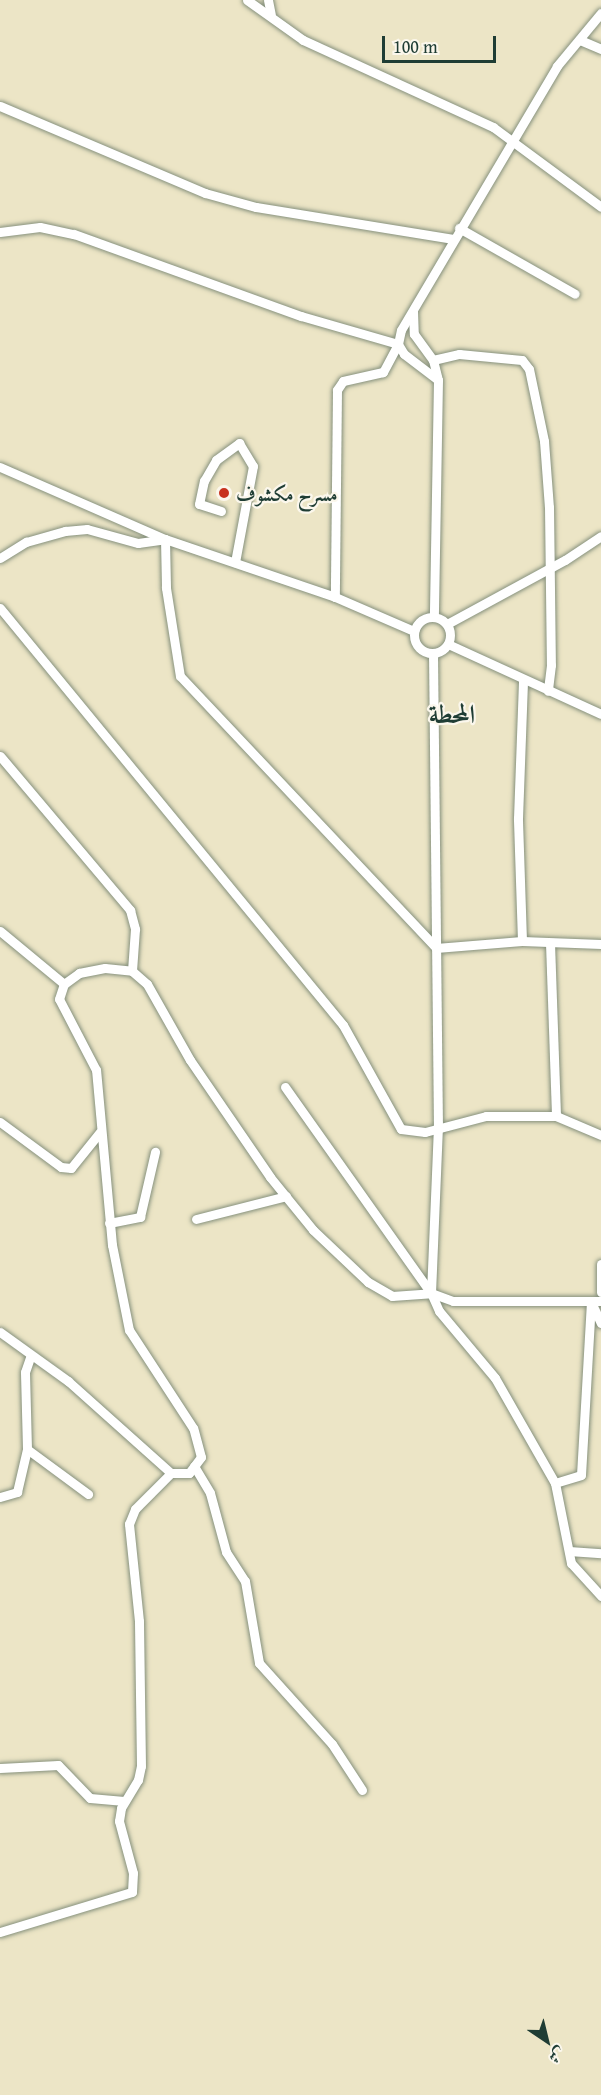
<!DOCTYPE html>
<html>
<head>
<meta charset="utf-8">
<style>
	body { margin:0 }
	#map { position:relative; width:601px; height:2095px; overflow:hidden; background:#ece5c6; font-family:"Gentium Book Plus",Amiri,serif }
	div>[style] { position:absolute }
	.roads { filter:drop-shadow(0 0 2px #86917d) drop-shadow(0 0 2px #86917d) }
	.minor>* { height:9px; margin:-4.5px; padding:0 4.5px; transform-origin:4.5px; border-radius:4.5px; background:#fff }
	.minor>.ring { margin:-4.5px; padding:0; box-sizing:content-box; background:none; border:9px solid #fff; border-radius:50% }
	.dots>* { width:16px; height:16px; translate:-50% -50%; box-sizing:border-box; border:3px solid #fbf7ec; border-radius:50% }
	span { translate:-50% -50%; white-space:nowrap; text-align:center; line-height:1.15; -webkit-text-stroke:4.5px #fbf7ec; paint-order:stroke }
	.poi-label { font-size:20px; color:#1f3d34; font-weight:700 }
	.left { translate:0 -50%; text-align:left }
	.district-label { font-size:26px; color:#1f3d34; font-weight:700 }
	.north { position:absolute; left:517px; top:2011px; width:60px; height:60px; -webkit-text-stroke:4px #fbf7ec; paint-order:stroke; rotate:145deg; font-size:16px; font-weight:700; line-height:24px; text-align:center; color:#1f3d34 }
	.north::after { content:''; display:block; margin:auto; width:21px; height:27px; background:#1f3d34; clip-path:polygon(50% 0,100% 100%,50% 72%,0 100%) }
	.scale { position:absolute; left:382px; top:36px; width:114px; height:27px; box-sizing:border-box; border:3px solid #1f3d34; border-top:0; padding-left:8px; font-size:18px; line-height:21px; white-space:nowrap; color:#1f3d34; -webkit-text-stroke:4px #fbf7ec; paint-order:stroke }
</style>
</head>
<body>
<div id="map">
	<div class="roads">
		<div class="minor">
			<div style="left:247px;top:0;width:69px;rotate:35.5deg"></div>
			<div style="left:303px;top:40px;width:209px;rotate:24.6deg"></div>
			<div style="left:493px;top:127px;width:134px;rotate:36.5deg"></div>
			<div style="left:268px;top:0;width:15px;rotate:79deg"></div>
			<div style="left:580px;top:40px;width:23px;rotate:23deg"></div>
			<div style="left:0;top:106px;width:223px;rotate:23deg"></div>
			<div style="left:205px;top:193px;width:53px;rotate:15.4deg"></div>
			<div style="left:256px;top:207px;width:200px;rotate:9.2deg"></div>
			<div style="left:459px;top:228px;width:133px;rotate:29.6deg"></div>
			<div style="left:0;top:232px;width:40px;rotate:-7.1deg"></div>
			<div style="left:40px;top:227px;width:35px;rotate:12deg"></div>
			<div style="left:74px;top:234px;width:241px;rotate:19.9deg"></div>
			<div style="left:301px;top:316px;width:101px;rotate:16.1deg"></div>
			<div style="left:398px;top:344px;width:32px;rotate:118deg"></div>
			<div style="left:383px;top:372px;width:41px;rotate:167.3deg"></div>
			<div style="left:343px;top:381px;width:11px;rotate:124deg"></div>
			<div style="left:337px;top:390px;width:207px;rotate:90.6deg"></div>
			<div style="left:413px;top:311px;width:23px;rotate:88deg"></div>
			<div style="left:414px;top:334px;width:32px;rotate:54deg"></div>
			<div style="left:433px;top:360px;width:21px;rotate:76deg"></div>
			<div style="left:438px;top:380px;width:236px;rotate:91deg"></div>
			<div style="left:433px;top:360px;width:27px;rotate:-13deg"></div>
			<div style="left:459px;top:354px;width:63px;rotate:5.4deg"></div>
			<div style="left:522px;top:360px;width:11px;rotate:52deg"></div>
			<div style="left:529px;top:369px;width:74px;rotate:78.2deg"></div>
			<div style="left:544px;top:441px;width:66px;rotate:85.7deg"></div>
			<div style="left:549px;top:507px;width:158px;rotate:89.3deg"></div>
			<div style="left:551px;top:665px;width:26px;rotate:97deg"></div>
			<div style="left:438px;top:380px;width:43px;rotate:-142.6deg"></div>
			<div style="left:404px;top:354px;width:12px;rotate:-121deg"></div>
			<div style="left:398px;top:344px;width:14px;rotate:-78deg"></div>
			<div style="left:401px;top:330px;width:307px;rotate:-59.4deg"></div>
			<div style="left:557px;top:66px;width:69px;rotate:-50.3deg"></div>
			<div style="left:0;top:467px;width:180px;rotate:23.6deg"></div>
			<div style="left:165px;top:539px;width:180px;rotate:18.8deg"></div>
			<div style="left:335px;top:597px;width:86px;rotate:23.3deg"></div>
			<div style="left:221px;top:511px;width:23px;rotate:-162deg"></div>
			<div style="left:199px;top:504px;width:24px;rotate:-78deg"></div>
			<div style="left:204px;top:481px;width:24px;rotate:-60deg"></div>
			<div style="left:216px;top:460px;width:29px;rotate:-36deg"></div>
			<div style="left:239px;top:443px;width:27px;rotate:59deg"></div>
			<div style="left:253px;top:466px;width:98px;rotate:100.6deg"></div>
			<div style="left:0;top:558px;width:31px;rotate:-32deg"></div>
			<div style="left:26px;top:542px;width:41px;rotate:-15.8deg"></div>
			<div style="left:65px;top:531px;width:22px;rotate:-5deg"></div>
			<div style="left:87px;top:529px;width:53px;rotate:15.4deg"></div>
			<div style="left:138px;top:543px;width:27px;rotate:-8deg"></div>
			<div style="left:165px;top:539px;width:49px;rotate:88.8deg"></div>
			<div style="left:166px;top:588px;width:89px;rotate:81deg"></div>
			<div style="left:180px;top:676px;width:374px;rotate:46.7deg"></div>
			<div style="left:436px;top:948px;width:86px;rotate:-4.7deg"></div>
			<div style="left:522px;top:941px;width:79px;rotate:2.2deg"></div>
			<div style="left:0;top:608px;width:540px;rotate:50.56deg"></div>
			<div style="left:343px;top:1025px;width:119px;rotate:60.9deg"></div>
			<div style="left:401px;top:1129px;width:24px;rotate:7deg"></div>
			<div style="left:425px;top:1132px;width:63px;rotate:-14.7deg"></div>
			<div style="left:486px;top:1116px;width:70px"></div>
			<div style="left:556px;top:1116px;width:49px;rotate:22.9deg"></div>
			<div class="ring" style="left:414px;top:617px;width:27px;height:27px"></div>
			<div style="left:447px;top:624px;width:134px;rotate:-28.5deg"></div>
			<div style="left:565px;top:560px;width:43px;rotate:-33.7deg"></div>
			<div style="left:448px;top:644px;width:168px;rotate:24.6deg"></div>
			<div style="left:0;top:756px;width:202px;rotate:49.8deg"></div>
			<div style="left:130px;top:910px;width:20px;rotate:75deg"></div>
			<div style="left:135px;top:929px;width:42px;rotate:94.1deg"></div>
			<div style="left:0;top:931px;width:83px;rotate:39.6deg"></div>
			<div style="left:522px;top:941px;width:123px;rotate:-91.9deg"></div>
			<div style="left:518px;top:818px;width:139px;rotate:-87.9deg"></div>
			<div style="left:550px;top:943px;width:173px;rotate:88deg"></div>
			<div style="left:285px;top:1087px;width:252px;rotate:54.7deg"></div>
			<div style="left:431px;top:1293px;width:20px;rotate:66deg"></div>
			<div style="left:439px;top:1311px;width:87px;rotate:50.1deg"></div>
			<div style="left:495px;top:1378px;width:121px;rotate:60.3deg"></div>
			<div style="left:555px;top:1483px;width:82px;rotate:78.7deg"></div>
			<div style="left:571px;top:1563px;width:45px;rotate:47.7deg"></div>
			<div style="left:0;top:1122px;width:76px;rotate:36.4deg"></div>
			<div style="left:61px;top:1167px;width:10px;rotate:6deg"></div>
			<div style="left:71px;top:1168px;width:46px;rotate:-51.1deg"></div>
			<div style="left:196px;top:1219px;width:93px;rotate:-14.3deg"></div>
			<div style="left:109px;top:1223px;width:32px;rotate:-11deg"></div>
			<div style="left:140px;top:1217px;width:67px;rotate:-77deg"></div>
			<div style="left:601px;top:1264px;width:28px;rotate:90deg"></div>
			<div style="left:431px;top:1293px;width:164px;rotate:-87.6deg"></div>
			<div style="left:438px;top:1129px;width:476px;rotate:-90.6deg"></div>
			<div style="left:592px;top:1304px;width:21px;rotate:65deg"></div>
			<div style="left:0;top:1332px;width:84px;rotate:35.8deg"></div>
			<div style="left:68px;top:1381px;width:138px;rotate:41.8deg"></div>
			<div style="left:171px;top:1473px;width:18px"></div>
			<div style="left:189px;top:1473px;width:20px;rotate:-53deg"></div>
			<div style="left:201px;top:1457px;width:30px;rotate:-105deg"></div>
			<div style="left:193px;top:1428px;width:117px;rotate:-123.1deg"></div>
			<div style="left:129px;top:1330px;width:87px;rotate:-101.3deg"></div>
			<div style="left:112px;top:1245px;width:176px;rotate:-95.2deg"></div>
			<div style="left:96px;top:1070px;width:80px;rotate:-117.5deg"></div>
			<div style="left:59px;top:999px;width:16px;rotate:-72deg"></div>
			<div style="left:64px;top:984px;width:19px;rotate:-36deg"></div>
			<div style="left:79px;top:973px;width:26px;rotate:-11deg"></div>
			<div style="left:105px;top:968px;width:27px;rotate:6deg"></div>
			<div style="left:132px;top:971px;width:20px;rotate:41deg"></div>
			<div style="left:147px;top:984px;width:87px;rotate:60.5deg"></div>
			<div style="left:190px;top:1060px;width:142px;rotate:55.6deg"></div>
			<div style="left:270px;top:1177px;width:68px;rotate:50.9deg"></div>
			<div style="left:313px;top:1230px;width:76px;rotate:43.4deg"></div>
			<div style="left:368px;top:1282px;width:28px;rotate:30deg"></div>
			<div style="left:392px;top:1296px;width:39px;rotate:-4deg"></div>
			<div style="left:431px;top:1293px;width:23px;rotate:20deg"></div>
			<div style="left:453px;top:1301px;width:148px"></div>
			<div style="left:27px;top:1449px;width:76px;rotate:36.4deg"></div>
			<div style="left:194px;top:1466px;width:31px;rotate:59deg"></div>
			<div style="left:210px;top:1493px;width:61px;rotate:74.8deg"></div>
			<div style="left:226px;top:1552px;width:35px;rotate:57deg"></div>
			<div style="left:245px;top:1581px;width:83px;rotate:80.3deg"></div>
			<div style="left:259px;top:1663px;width:109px;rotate:48deg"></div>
			<div style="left:332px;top:1744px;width:55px;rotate:56.9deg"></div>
			<div style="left:555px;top:1483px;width:27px;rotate:-17deg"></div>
			<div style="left:581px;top:1475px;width:173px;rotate:-86.7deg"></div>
			<div style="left:0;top:1497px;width:18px;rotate:-16deg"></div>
			<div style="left:17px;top:1492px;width:44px;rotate:-76.9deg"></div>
			<div style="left:27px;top:1449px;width:77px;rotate:-91.5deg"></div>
			<div style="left:25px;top:1372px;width:18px;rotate:-71deg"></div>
			<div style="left:569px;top:1551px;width:32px;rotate:4deg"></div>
			<div style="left:0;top:1768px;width:58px;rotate:-3deg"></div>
			<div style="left:58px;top:1765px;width:46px;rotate:45.9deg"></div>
			<div style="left:90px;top:1798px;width:34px;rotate:5deg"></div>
			<div style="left:0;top:1932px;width:138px;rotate:-16.9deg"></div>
			<div style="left:132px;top:1892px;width:19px;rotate:-87deg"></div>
			<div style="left:133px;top:1873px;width:54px;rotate:-105.1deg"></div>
			<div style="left:119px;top:1821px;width:13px;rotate:-81deg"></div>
			<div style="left:121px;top:1808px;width:33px;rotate:-59deg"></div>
			<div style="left:138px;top:1780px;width:14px;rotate:-78deg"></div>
			<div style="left:141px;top:1766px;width:145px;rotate:-90.8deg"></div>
			<div style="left:139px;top:1621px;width:98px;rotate:-95.9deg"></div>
			<div style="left:129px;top:1524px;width:16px;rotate:-68deg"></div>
			<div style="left:135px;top:1509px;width:51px;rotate:-45deg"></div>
		</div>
	</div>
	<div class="dots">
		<div style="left:224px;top:493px;background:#c8321e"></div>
	</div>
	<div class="poi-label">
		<span class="left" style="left:236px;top:493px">مسرح مكشوف</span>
	</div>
	<div class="district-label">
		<span style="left:452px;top:714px">المحطة</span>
	</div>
	<div class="north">ش</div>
	<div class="scale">100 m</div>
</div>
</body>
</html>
